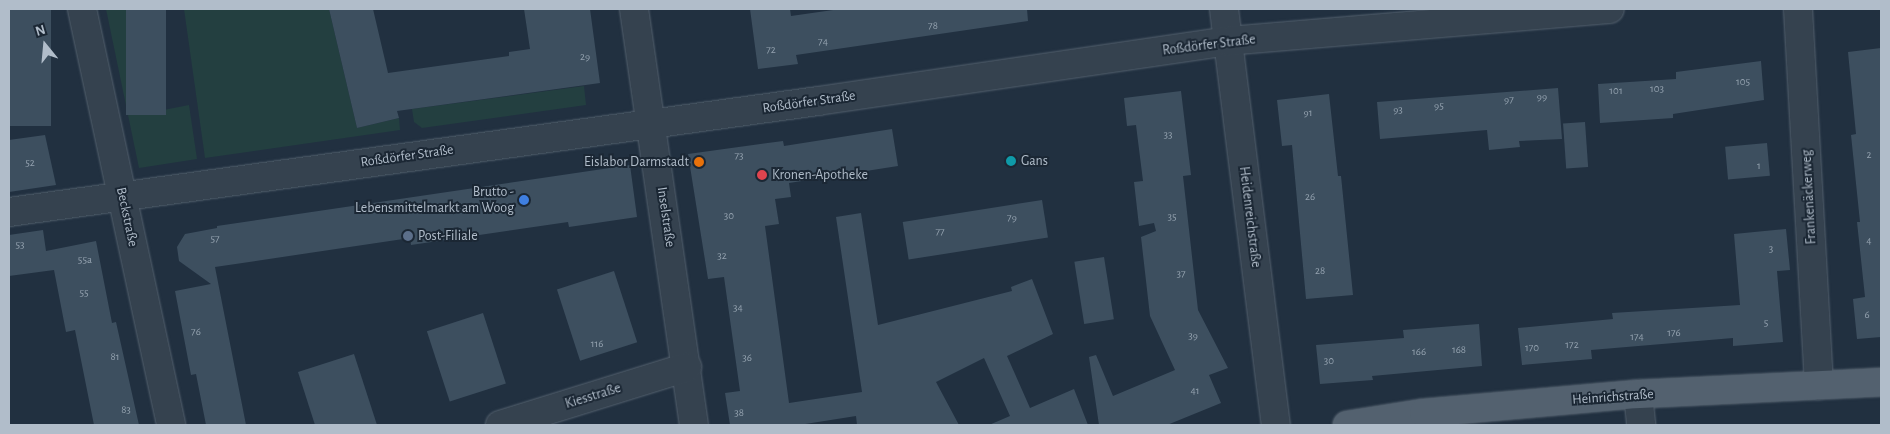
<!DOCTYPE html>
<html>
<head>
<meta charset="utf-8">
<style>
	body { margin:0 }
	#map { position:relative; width:1890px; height:434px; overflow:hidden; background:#213040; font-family:"Alegreya Sans",sans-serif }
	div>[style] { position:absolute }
	.green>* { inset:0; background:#233f40 }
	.building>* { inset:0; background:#3d4f5f; transform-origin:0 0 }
	.roads { filter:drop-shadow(0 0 1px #53606d) drop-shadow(0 0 1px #53606d) }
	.minor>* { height:28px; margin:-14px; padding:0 14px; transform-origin:14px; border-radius:14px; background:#35424f }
	.major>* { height:28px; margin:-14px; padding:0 14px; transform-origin:14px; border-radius:14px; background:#53616f }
	.dots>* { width:14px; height:14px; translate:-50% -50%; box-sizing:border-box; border:2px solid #1b2734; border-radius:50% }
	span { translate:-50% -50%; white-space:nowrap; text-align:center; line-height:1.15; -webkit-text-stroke:4px #1b2734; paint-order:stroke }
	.number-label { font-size:11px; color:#94a2af }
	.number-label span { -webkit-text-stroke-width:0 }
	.street-label { font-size:14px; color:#b1bdca }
	.poi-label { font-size:14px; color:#b1bdca }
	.left { translate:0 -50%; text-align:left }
	.right { translate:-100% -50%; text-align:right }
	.frame { position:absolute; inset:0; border:10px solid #b1bdca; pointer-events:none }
	.north { position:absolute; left:20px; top:20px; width:50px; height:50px; -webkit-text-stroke:4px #1b2734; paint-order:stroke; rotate:343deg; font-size:14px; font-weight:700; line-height:20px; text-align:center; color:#b1bdca }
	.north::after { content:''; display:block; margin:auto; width:18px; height:22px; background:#b1bdca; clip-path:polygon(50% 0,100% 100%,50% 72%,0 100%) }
</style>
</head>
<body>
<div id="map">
	<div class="green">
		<div style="clip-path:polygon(106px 9px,126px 9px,148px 113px,189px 105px,197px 159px,139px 168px)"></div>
		<div style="clip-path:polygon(184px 9px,329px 9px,357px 128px,399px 118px,400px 130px,205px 158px)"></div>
		<div style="clip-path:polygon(584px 86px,586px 105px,422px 128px,414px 122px,412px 109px)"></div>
	</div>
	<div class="building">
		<div style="left:9px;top:9px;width:42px;height:117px"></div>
		<div style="left:126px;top:9px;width:40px;height:106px"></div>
		<div style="clip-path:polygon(329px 9px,373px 9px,388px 73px,509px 56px,509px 52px,530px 49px,524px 9px,590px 9px,600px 83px,397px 111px,399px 118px,357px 128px)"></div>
		<div style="clip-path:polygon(750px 9px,790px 9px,791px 16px,840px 9px,1027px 9px,1028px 21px,796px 55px,798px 64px,758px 69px)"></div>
		<div style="clip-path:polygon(1881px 48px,1881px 337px,1857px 339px,1853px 299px,1865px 297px,1857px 222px,1860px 222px,1851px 135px,1856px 134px,1848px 52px)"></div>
		<div style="clip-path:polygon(1761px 61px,1764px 100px,1673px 114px,1673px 118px,1600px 123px,1598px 84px,1676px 79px,1676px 72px)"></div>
		<div style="clip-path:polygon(1558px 88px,1562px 139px,1519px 141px,1520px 147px,1489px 150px,1487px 130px,1380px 139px,1377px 102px)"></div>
		<div style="clip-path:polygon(1181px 91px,1191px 175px,1183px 176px,1198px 310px,1228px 368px,1209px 375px,1221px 403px,1167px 425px,1099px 425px,1089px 357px,1096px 355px,1113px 396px,1175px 370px,1150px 316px,1141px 237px,1156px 231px,1154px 223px,1139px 226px,1134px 182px,1143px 181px,1136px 125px,1127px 126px,1124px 98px)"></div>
		<div style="clip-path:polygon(1329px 94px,1338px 176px,1341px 176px,1353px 295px,1306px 299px,1292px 145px,1282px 146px,1277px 100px)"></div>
		<div style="left:1585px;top:122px;width:45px;height:22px;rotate:86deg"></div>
		<div style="clip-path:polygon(892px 129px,898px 166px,789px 183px,791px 197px,775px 199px,779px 224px,765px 226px,789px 403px,862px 392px,836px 217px,861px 213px,878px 325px,1012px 291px,1011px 287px,1032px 279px,1053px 334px,1007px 356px,1030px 408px,1074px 389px,1088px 425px,989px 425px,1010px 416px,984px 358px,936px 382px,959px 425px,857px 425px,856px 416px,799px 425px,730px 425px,725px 393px,740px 391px,724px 277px,708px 279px,688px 154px,783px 141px,784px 146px)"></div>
		<div style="clip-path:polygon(45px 135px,56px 185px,9px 192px,9px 140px)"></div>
		<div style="left:1767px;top:143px;width:33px;height:42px;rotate:85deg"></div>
		<div style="clip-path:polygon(630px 165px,637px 217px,569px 227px,568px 222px,411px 245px,410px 238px,215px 267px,246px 425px,206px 425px,196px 374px,191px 375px,175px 291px,211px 284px,179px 261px,177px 247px,185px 234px,217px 228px,217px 226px)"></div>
		<div style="left:1042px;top:200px;width:38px;height:141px;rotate:81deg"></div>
		<div style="clip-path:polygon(1786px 229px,1790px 270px,1777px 271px,1783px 342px,1733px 346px,1733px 338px,1591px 350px,1592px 359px,1522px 365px,1518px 328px,1613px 319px,1612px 313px,1740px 305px,1734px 234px)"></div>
		<div style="clip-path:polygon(43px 230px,46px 251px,96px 241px,112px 323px,116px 322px,139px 425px,94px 425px,75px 330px,66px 332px,54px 270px,9px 276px,9px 235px)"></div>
		<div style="left:1104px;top:257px;width:63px;height:30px;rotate:81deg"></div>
		<div style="left:614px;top:271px;width:75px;height:60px;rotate:72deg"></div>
		<div style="left:483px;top:313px;width:74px;height:59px;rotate:72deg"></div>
		<div style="clip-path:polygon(1479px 324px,1482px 366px,1372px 376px,1373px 380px,1320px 384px,1316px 345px,1404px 338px,1403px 330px)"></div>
		<div style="clip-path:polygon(354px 354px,377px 425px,315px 425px,298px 372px)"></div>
	</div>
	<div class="roads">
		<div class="minor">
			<div style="left:82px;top:9px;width:425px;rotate:77.9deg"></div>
			<div style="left:634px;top:9px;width:420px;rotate:81.8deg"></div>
			<div style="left:1224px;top:9px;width:419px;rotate:82.9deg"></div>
			<div style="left:1798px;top:9px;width:377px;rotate:86.8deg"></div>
			<div style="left:9px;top:212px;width:817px;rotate:-7.81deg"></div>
			<div style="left:818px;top:101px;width:414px;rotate:-8.3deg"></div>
			<div style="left:1228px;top:41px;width:383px;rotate:-4.8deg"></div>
			<div style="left:1638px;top:394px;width:31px;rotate:84deg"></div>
			<div style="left:500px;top:425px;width:196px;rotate:-17.2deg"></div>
		</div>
		<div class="major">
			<div style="left:1347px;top:425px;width:78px;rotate:-8.9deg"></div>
			<div style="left:1424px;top:413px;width:215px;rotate:-5.1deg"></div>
			<div style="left:1638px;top:394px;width:243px;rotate:-2.8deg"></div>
		</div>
	</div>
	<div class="dots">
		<div style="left:1011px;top:161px;background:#0f9aa8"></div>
		<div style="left:699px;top:162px;background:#e8710a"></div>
		<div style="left:762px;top:175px;background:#e0444e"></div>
		<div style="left:524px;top:200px;background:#3f7fe0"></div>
		<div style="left:408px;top:236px;background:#5c6f8a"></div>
	</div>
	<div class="number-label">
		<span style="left:933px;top:26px">78</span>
		<span style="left:823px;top:42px">74</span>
		<span style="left:771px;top:50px">72</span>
		<span style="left:585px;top:57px">29</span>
		<span style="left:1743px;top:82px">105</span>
		<span style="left:1657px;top:89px">103</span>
		<span style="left:1616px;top:91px">101</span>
		<span style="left:1542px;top:97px">99</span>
		<span style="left:1509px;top:100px">97</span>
		<span style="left:1439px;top:106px">95</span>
		<span style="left:1398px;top:110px">93</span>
		<span style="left:1308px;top:113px">91</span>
		<span style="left:1168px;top:135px">33</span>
		<span style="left:1869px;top:155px">2</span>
		<span style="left:739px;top:156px">73</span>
		<span style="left:30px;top:163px">52</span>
		<span style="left:1759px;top:166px">1</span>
		<span style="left:1310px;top:197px">26</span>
		<span style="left:729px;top:216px">30</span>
		<span style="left:1172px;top:217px">35</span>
		<span style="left:1012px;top:218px">79</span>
		<span style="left:940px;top:232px">77</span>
		<span style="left:215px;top:239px">57</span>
		<span style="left:1869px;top:241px">4</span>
		<span style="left:20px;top:245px">53</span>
		<span style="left:1771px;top:249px">3</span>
		<span style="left:722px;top:256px">32</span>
		<span style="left:85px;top:260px">55a</span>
		<span style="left:1320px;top:271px">28</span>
		<span style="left:1181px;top:274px">37</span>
		<span style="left:84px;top:293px">55</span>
		<span style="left:738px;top:308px">34</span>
		<span style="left:1867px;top:315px">6</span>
		<span style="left:1766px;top:323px">5</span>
		<span style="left:196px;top:332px">76</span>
		<span style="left:1674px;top:333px">176</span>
		<span style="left:1193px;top:336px">39</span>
		<span style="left:1637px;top:337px">174</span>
		<span style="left:597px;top:344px">116</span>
		<span style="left:1572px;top:345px">172</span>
		<span style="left:1532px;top:348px">170</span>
		<span style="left:1459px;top:350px">168</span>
		<span style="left:1419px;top:352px">166</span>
		<span style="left:115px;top:357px">81</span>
		<span style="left:747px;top:358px">36</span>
		<span style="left:1329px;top:361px">30</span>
		<span style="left:1195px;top:391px">41</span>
		<span style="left:126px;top:410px">83</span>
		<span style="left:739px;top:413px">38</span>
	</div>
	<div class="street-label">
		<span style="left:1209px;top:45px;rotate:-7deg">Roßdörfer Straße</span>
		<span style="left:809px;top:102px;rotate:-8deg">Roßdörfer Straße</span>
		<span style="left:407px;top:156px;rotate:-8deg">Roßdörfer Straße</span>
		<span style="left:1809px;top:197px;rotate:-93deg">Frankenäckerweg</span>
		<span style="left:127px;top:217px;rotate:78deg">Beckstraße</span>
		<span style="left:666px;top:217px;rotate:82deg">Inselstraße</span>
		<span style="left:1250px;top:217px;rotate:83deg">Heidenreichstraße</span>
		<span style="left:593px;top:396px;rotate:-17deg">Kiesstraße</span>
		<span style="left:1613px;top:397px;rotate:-4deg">Heinrichstraße</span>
	</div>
	<div class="poi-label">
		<span class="left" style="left:1021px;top:161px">Gans</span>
		<span class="right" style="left:689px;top:162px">Eislabor Darmstadt</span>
		<span class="left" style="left:772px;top:175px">Kronen-Apotheke</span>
		<span class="right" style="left:514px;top:200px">Brutto -<br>Lebensmittelmarkt am Woog</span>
		<span class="left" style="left:418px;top:236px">Post-Filiale</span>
	</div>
	<div class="frame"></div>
	<div class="north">N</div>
</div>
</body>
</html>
